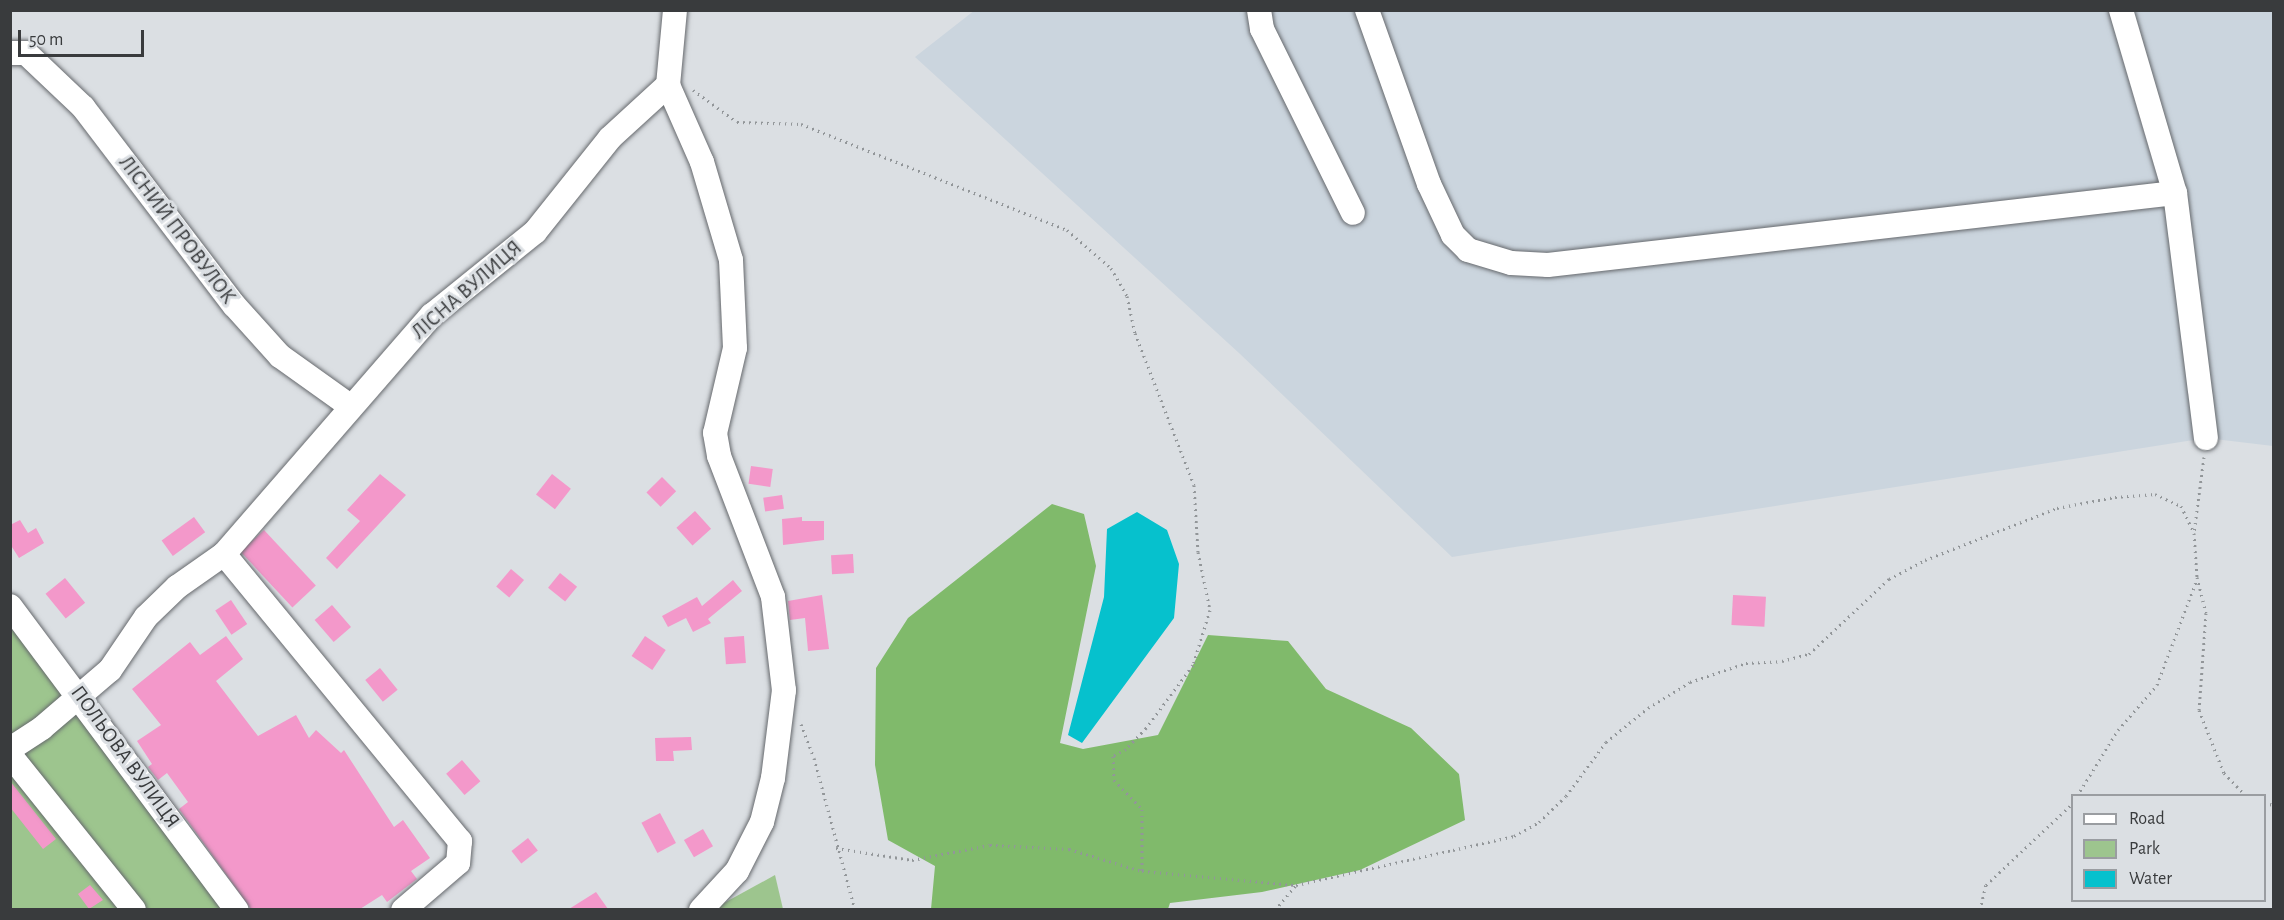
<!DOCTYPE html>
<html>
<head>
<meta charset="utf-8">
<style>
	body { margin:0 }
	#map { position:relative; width:2284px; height:920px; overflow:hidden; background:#dbdfe3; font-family:"Alegreya Sans",sans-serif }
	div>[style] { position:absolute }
	.built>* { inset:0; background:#cbd5de }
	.green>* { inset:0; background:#9dc58e }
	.forest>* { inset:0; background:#80ba6b }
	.water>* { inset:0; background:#06c1cd }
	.building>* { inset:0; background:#f398ca; transform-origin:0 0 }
	.path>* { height:3px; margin-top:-1.5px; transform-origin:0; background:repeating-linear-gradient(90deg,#929699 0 1.5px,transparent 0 6px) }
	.roads { filter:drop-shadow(0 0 2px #66696d) drop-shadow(0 0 2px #66696d) }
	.minor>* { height:24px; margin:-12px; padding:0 12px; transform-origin:12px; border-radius:12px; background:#fff }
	span { translate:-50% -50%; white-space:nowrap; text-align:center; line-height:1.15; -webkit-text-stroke:6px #dbdfe3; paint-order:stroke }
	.street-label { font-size:21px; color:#393b3d }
	.frame { position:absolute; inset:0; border:12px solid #393b3d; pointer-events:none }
	.legend { position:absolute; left:2071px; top:794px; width:195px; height:108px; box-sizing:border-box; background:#dbdfe3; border:2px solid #9a9da1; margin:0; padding:8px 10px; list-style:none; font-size:18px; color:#393b3d }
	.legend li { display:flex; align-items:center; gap:12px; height:30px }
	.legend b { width:30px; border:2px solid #9a9da1 }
	.scale { position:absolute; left:18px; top:30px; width:126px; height:27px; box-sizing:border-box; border:3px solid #393b3d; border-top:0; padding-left:8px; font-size:18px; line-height:21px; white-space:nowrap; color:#393b3d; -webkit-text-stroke:4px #dbdfe3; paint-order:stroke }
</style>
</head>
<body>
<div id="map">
	<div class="built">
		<div style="clip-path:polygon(975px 10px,2273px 11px,2273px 446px,2206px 438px,1452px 557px,1239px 353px,915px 57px)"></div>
	</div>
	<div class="green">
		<div style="clip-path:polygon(10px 617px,222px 909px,11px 909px)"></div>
		<div style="clip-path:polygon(775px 875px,783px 909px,713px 909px)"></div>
	</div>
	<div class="forest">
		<div style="clip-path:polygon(1052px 504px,1084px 514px,1096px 566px,1060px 743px,1083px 749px,1158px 735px,1208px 635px,1288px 641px,1326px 689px,1411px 728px,1459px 774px,1465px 820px,1360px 870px,1262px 892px,1170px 903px,1168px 909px,931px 909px,935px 866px,888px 840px,875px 765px,876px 668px,908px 618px)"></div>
	</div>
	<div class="water">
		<div style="clip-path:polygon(1137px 512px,1167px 530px,1179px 564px,1174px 618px,1082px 743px,1068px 735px,1104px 597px,1107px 529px)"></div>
	</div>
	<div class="building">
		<div style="left:751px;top:466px;width:22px;height:18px;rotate:8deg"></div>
		<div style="clip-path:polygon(380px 474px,406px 495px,337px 569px,326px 558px,360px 521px,347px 510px)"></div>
		<div style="left:552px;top:474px;width:24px;height:26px;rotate:38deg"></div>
		<div style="left:662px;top:477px;width:20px;height:22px;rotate:45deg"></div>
		<div style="left:782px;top:495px;width:14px;height:19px;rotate:82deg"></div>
		<div style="left:695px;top:511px;width:24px;height:25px;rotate:48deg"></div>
		<div style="left:194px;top:517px;width:19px;height:40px;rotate:54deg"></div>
		<div style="clip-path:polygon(802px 517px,802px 521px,824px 521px,824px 540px,783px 545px,782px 519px)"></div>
		<div style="clip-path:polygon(20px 520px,28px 533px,36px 528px,44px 543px,19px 558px,10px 544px,10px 525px)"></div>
		<div style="left:264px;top:530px;width:76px;height:32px;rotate:47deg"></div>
		<div style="left:853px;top:554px;width:19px;height:22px;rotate:87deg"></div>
		<div style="left:511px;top:569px;width:17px;height:23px;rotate:40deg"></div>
		<div style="left:560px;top:573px;width:22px;height:19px;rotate:39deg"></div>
		<div style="left:65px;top:578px;width:32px;height:25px;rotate:51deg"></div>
		<div style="clip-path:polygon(733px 580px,742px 591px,708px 619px,711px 623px,693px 632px,686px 618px,668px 627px,662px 616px,697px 597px,702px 606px)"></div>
		<div style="clip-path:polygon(822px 595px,829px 649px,808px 651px,805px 618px,790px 620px,788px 601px)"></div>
		<div style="left:1733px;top:595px;width:33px;height:30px;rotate:3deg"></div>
		<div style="left:231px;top:600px;width:29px;height:19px;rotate:56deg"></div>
		<div style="left:332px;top:605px;width:29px;height:23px;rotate:49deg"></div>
		<div style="clip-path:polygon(226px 636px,243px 659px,216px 681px,258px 736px,296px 715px,309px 738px,316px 730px,341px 753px,344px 750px,394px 827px,403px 820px,430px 858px,411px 871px,417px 879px,387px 902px,382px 895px,360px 909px,251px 909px,179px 809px,188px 802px,167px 773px,158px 780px,148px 767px,152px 764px,137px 741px,161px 725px,132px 689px,190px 642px,200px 655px)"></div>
		<div style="left:645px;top:636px;width:25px;height:24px;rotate:34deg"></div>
		<div style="left:744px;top:636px;width:27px;height:20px;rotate:86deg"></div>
		<div style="left:380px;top:668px;width:28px;height:19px;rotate:51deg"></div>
		<div style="clip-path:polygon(691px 737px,692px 750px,673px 751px,674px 761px,656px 761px,655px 738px)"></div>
		<div style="left:462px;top:760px;width:28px;height:21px;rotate:49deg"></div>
		<div style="clip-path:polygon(10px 781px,56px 839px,43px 849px,10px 807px)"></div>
		<div style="left:660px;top:813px;width:34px;height:21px;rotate:62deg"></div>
		<div style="left:703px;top:829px;width:20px;height:22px;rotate:60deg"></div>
		<div style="left:528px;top:838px;width:16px;height:21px;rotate:52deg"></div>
		<div style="clip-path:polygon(90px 885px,103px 900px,89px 909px,78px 894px)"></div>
		<div style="clip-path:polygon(596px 892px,608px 909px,569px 909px)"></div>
	</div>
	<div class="path">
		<div style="left:693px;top:90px;width:54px;rotate:36deg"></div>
		<div style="left:737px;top:122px;width:64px;rotate:1.8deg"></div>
		<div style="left:801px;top:124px;width:286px;rotate:21.7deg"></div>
		<div style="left:1067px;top:230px;width:58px;rotate:40.8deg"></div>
		<div style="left:1111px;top:268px;width:32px;rotate:60deg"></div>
		<div style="left:1127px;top:296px;width:38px;rotate:78deg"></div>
		<div style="left:1135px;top:333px;width:163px;rotate:68.8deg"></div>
		<div style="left:1194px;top:485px;width:67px;rotate:86.6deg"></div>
		<div style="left:1198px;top:552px;width:59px;rotate:78.3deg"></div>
		<div style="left:1210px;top:610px;width:58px;rotate:107.2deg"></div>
		<div style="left:1193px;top:665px;width:79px;rotate:126.7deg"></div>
		<div style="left:1146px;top:728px;width:29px;rotate:134deg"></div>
		<div style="left:1126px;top:749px;width:15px;rotate:152deg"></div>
		<div style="left:1113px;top:756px;width:24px;rotate:88deg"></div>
		<div style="left:1114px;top:780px;width:40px;rotate:46deg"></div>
		<div style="left:1142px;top:809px;width:62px;rotate:90deg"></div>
		<div style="left:2204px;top:457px;width:77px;rotate:97.5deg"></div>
		<div style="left:2194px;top:533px;width:44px;rotate:86.1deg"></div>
		<div style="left:2197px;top:577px;width:37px;rotate:76deg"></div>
		<div style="left:2206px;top:613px;width:97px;rotate:94.1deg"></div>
		<div style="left:2199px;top:710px;width:68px;rotate:68.4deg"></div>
		<div style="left:2224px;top:773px;width:32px;rotate:46deg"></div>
		<div style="left:801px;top:724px;width:36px;rotate:69deg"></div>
		<div style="left:814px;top:758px;width:157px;rotate:74.9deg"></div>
		<div style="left:2077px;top:796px;width:78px;rotate:-58.2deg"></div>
		<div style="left:2118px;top:730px;width:60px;rotate:-49.1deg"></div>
		<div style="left:2157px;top:685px;width:113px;rotate:-69.3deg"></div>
		<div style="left:2264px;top:803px;width:10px;rotate:11deg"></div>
		<div style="left:836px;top:848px;width:77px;rotate:9deg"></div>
		<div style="left:912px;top:860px;width:79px;rotate:-10.9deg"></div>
		<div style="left:990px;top:845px;width:79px;rotate:2.9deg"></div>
		<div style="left:1069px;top:849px;width:76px;rotate:16.8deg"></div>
		<div style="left:1142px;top:871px;width:155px;rotate:5.2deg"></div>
		<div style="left:1296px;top:885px;width:161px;rotate:-12.6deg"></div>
		<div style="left:1453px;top:850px;width:63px;rotate:-12.9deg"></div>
		<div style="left:1514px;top:836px;width:29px;rotate:-29deg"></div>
		<div style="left:1539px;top:822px;width:37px;rotate:-44deg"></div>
		<div style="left:1566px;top:796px;width:67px;rotate:-53.5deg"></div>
		<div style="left:1606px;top:742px;width:54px;rotate:-39deg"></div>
		<div style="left:1648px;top:708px;width:49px;rotate:-31.8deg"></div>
		<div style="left:1690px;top:682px;width:59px;rotate:-18.7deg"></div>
		<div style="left:1746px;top:663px;width:36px;rotate:-3deg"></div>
		<div style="left:1782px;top:661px;width:28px;rotate:-15deg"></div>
		<div style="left:1809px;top:654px;width:110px;rotate:-43.2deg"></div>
		<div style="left:1889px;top:579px;width:41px;rotate:-27.8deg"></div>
		<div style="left:1925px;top:560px;width:142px;rotate:-21.5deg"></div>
		<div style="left:2057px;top:508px;width:59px;rotate:-10.7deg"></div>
		<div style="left:2115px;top:497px;width:40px;rotate:-4.3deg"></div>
		<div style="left:2155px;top:494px;width:29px;rotate:25deg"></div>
		<div style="left:2181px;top:506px;width:30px;rotate:64deg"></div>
		<div style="left:1275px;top:910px;width:33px;rotate:-50deg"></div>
		<div style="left:1980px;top:910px;width:26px;rotate:-77deg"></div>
		<div style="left:1986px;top:885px;width:118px;rotate:-43.3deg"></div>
	</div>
	<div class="roads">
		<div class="minor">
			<div style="left:675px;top:10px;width:75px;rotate:95.3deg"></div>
			<div style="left:668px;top:85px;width:84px;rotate:66.2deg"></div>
			<div style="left:702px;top:162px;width:102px;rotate:73.5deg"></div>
			<div style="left:731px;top:260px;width:88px;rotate:87.4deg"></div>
			<div style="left:735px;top:348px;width:87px;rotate:103.2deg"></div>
			<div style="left:715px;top:433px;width:23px;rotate:80deg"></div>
			<div style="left:719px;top:456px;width:151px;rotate:69deg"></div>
			<div style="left:773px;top:597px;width:94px;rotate:83.3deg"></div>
			<div style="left:784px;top:690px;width:89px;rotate:97.1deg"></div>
			<div style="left:773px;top:778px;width:45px;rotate:104deg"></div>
			<div style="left:762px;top:822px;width:55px;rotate:117deg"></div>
			<div style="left:737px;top:871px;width:53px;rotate:132.7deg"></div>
			<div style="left:1259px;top:10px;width:19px;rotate:81deg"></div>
			<div style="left:1262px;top:29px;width:205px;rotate:63.7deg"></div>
			<div style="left:1367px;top:10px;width:185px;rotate:70.4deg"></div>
			<div style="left:1429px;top:184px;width:56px;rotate:64.8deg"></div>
			<div style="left:1453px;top:235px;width:21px;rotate:45deg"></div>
			<div style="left:1468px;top:250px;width:45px;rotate:16.8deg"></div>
			<div style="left:1511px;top:263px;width:37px;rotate:3deg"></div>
			<div style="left:1548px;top:265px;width:631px;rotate:-6.55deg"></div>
			<div style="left:2121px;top:10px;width:191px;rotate:73.6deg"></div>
			<div style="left:2175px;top:193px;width:247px;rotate:82.8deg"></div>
			<div style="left:10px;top:53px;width:16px"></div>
			<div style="left:26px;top:53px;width:79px;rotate:43.5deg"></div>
			<div style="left:83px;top:107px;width:249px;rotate:52.7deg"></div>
			<div style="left:234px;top:305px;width:69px;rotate:48deg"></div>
			<div style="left:280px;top:356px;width:86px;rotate:35.5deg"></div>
			<div style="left:224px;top:554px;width:372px;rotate:50.6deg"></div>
			<div style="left:460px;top:841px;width:22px;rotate:95deg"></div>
			<div style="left:458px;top:863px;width:72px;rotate:139.5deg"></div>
			<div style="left:10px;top:606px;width:379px;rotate:53.3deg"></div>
			<div style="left:10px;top:749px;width:38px;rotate:-33deg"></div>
			<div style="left:42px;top:728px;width:89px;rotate:-40.5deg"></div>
			<div style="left:110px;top:670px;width:64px;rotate:-55.8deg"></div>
			<div style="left:146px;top:617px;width:43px;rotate:-44.1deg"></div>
			<div style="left:177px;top:587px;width:57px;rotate:-35.1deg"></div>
			<div style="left:224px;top:554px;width:317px;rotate:-49deg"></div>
			<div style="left:432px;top:315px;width:132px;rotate:-38.9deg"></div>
			<div style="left:535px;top:232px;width:120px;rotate:-51.4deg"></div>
			<div style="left:610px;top:138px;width:79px;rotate:-42.4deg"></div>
			<div style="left:10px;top:755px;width:198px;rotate:51.3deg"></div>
		</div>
	</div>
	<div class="street-label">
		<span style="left:177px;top:230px;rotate:53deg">ЛІСНИЙ ПРОВУЛОК</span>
		<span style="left:467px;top:290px;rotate:-41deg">ЛІСНА ВУЛИЦЯ</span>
		<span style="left:125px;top:757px;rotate:54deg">ПОЛЬОВА ВУЛИЦЯ</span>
	</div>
	<div class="frame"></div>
	<ul class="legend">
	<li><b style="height:8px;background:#fff"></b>Road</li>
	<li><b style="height:16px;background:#9dc58e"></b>Park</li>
	<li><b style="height:16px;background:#06c1cd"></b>Water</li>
	</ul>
	<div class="scale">50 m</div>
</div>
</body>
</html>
